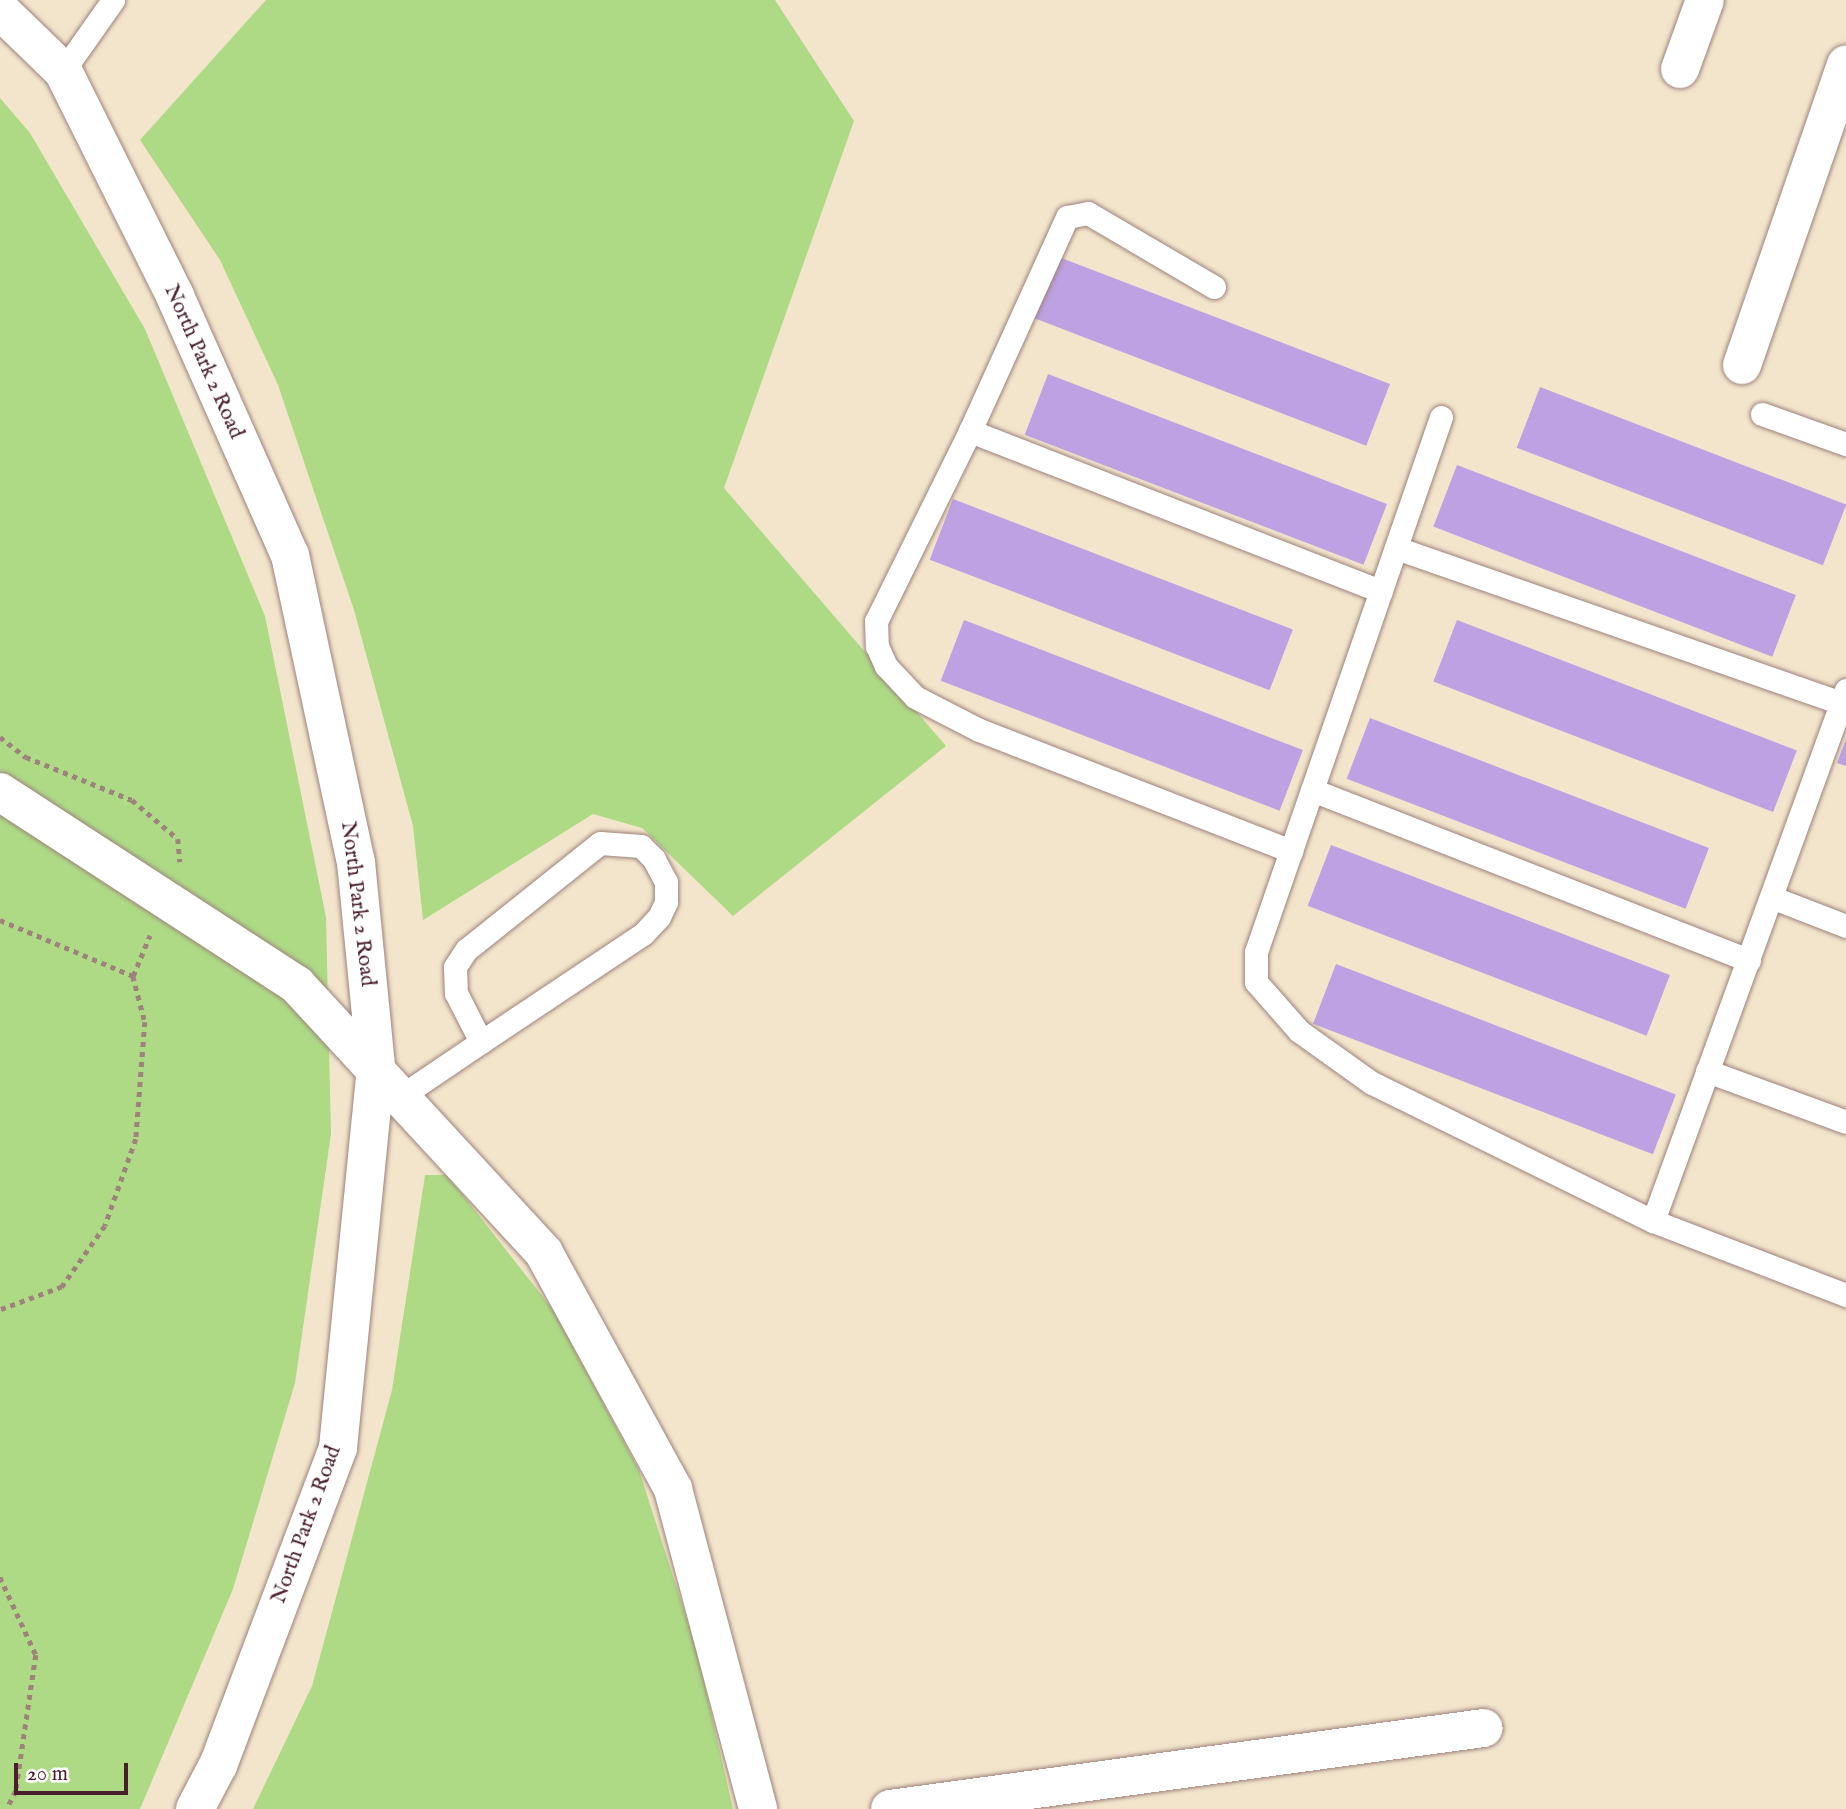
<!DOCTYPE html>
<html>
<head>
<meta charset="utf-8">
<style>
	body { margin:0 }
	#map { position:relative; width:1846px; height:1809px; overflow:hidden; background:#f3e5cc; font-family:"IM FELL English",serif }
	div>[style] { position:absolute }
	.green>* { inset:0; background:#aeda86 }
	.building>* { inset:0; background:#bda1e2; transform-origin:0 0 }
	.path>* { height:4.5px; margin-top:-2.25px; transform-origin:0; background:repeating-linear-gradient(90deg,#9e827c 0 5px,transparent 0 10px) }
	.roads { filter:drop-shadow(0 0 2px #9e827c) drop-shadow(0 0 2px #9e827c) }
	.service>* { height:23px; margin:-11.5px; padding:0 11.5px; transform-origin:11.5px; border-radius:11.5px; background:#fff }
	.minor>* { height:38px; margin:-19px; padding:0 19px; transform-origin:19px; border-radius:19px; background:#fff }
	span { translate:-50% -50%; white-space:nowrap; text-align:center; line-height:1.15; -webkit-text-stroke:7px #fff; paint-order:stroke }
	.street-label { font-size:21px; color:#4a1f2b }
	.scale { position:absolute; left:14px; top:1763px; width:114px; height:32px; box-sizing:border-box; border:4px solid #4a1f2b; border-top:0; padding-left:9px; font-size:21px; line-height:24px; white-space:nowrap; color:#4a1f2b; -webkit-text-stroke:5px #fff; paint-order:stroke }
</style>
</head>
<body>
<div id="map">
	<div class="green">
		<div style="clip-path:polygon(266px 0,775px 0,854px 121px,724px 488px,946px 746px,733px 916px,642px 828px,593px 814px,423px 920px,413px 826px,354px 610px,278px 385px,220px 260px,140px 140px)"></div>
		<div style="clip-path:polygon(0 98px,30px 133px,145px 329px,265px 616px,326px 917px,331px 1134px,295px 1383px,233px 1589px,140px 1809px,0 1809px)"></div>
		<div style="clip-path:polygon(425px 1175px,447px 1175px,554px 1311px,639px 1470px,697px 1651px,733px 1809px,253px 1809px,312px 1686px,392px 1390px)"></div>
	</div>
	<div class="building">
		<div style="left:1051px;top:254px;width:363px;height:66px;rotate:21deg"></div>
		<div style="left:1048px;top:374px;width:363px;height:65px;rotate:21deg"></div>
		<div style="left:1540px;top:387px;width:328px;height:65px;rotate:21deg"></div>
		<div style="left:1457px;top:465px;width:363px;height:66px;rotate:21deg"></div>
		<div style="left:953px;top:499px;width:364px;height:65px;rotate:21deg"></div>
		<div style="left:964px;top:620px;width:363px;height:65px;rotate:21deg"></div>
		<div style="left:1457px;top:620px;width:364px;height:66px;rotate:21deg"></div>
		<div style="left:1370px;top:718px;width:363px;height:65px;rotate:21deg"></div>
		<div style="clip-path:polygon(1846px 739px,1846px 766px,1837px 763px)"></div>
		<div style="left:1331px;top:845px;width:363px;height:65px;rotate:21deg"></div>
		<div style="left:1336px;top:964px;width:364px;height:64px;rotate:21deg"></div>
	</div>
	<div class="path">
		<div style="left:0;top:737px;width:33px;rotate:38deg"></div>
		<div style="left:26px;top:757px;width:114px;rotate:22.1deg"></div>
		<div style="left:132px;top:800px;width:60px;rotate:40.3deg"></div>
		<div style="left:178px;top:839px;width:23px;rotate:85deg"></div>
		<div style="left:0;top:920px;width:144px;rotate:22.8deg"></div>
		<div style="left:133px;top:976px;width:48px;rotate:75.4deg"></div>
		<div style="left:145px;top:1022px;width:117px;rotate:94.4deg"></div>
		<div style="left:136px;top:1139px;width:92px;rotate:109.6deg"></div>
		<div style="left:105px;top:1226px;width:75px;rotate:125.2deg"></div>
		<div style="left:62px;top:1287px;width:66px;rotate:159.6deg"></div>
		<div style="left:133px;top:976px;width:44px;rotate:-67.5deg"></div>
		<div style="left:0;top:1577px;width:86px;rotate:65.2deg"></div>
		<div style="left:36px;top:1655px;width:137px;rotate:98.4deg"></div>
		<div style="left:16px;top:1791px;width:20px;rotate:117deg"></div>
	</div>
	<div class="roads">
		<div class="service">
			<div style="left:63px;top:71px;width:87px;rotate:-54.8deg"></div>
			<div style="left:1214px;top:287px;width:146px;rotate:-149.6deg"></div>
			<div style="left:1088px;top:213px;width:21px;rotate:169deg"></div>
			<div style="left:1067px;top:217px;width:235px;rotate:114.4deg"></div>
			<div style="left:970px;top:431px;width:212px;rotate:116.3deg"></div>
			<div style="left:876px;top:621px;width:25px;rotate:88deg"></div>
			<div style="left:877px;top:646px;width:22px;rotate:66deg"></div>
			<div style="left:886px;top:666px;width:42px;rotate:46.9deg"></div>
			<div style="left:915px;top:697px;width:72px;rotate:27.3deg"></div>
			<div style="left:979px;top:730px;width:335px;rotate:21.2deg"></div>
			<div style="left:1762px;top:414px;width:89px;rotate:19.7deg"></div>
			<div style="left:1441px;top:417px;width:566px;rotate:109.08deg"></div>
			<div style="left:1256px;top:952px;width:30px;rotate:90deg"></div>
			<div style="left:1256px;top:982px;width:65px;rotate:48.7deg"></div>
			<div style="left:1299px;top:1031px;width:90px;rotate:35.5deg"></div>
			<div style="left:1372px;top:1083px;width:313px;rotate:26.2deg"></div>
			<div style="left:1653px;top:1221px;width:207px;rotate:21deg"></div>
			<div style="left:970px;top:431px;width:441px;rotate:21.3deg"></div>
			<div style="left:1396px;top:548px;width:471px;rotate:19.2deg"></div>
			<div style="left:1312px;top:790px;width:469px;rotate:21.3deg"></div>
			<div style="left:1771px;top:897px;width:80px;rotate:21.1deg"></div>
			<div style="left:1707px;top:1071px;width:148px;rotate:20.1deg"></div>
			<div style="left:401px;top:1096px;width:97px;rotate:-34deg"></div>
			<div style="left:481px;top:1042px;width:195px;rotate:-33.7deg"></div>
			<div style="left:643px;top:934px;width:23px;rotate:-47deg"></div>
			<div style="left:659px;top:917px;width:17px;rotate:-65deg"></div>
			<div style="left:666px;top:902px;width:20px;rotate:-90deg"></div>
			<div style="left:666px;top:882px;width:26px;rotate:-118deg"></div>
			<div style="left:654px;top:859px;width:18px;rotate:-135deg"></div>
			<div style="left:641px;top:846px;width:41px;rotate:-175.8deg"></div>
			<div style="left:600px;top:843px;width:171px;rotate:141.4deg"></div>
			<div style="left:466px;top:950px;width:20px;rotate:123deg"></div>
			<div style="left:455px;top:967px;width:26px;rotate:88deg"></div>
			<div style="left:456px;top:993px;width:55px;rotate:63deg"></div>
			<div style="left:1653px;top:1221px;width:565px;rotate:-70.03deg"></div>
		</div>
		<div class="minor">
			<div style="left:0;top:10px;width:88px;rotate:44.1deg"></div>
			<div style="left:63px;top:71px;width:251px;rotate:63.5deg"></div>
			<div style="left:175px;top:296px;width:283px;rotate:66.1deg"></div>
			<div style="left:290px;top:555px;width:314px;rotate:77.9deg"></div>
			<div style="left:356px;top:862px;width:206px;rotate:84.4deg"></div>
			<div style="left:376px;top:1067px;width:383px;rotate:95.7deg"></div>
			<div style="left:338px;top:1448px;width:339px;rotate:110.7deg"></div>
			<div style="left:218px;top:1765px;width:50px;rotate:117.6deg"></div>
			<div style="left:1680px;top:69px;width:73px;rotate:-70.1deg"></div>
			<div style="left:1742px;top:365px;width:318px;rotate:-70.9deg"></div>
			<div style="left:0;top:792px;width:354px;rotate:33deg"></div>
			<div style="left:297px;top:985px;width:364px;rotate:47.3deg"></div>
			<div style="left:544px;top:1253px;width:269px;rotate:61.3deg"></div>
			<div style="left:673px;top:1489px;width:331px;rotate:75.1deg"></div>
			<div style="left:890px;top:1809px;width:599px;rotate:-7.77deg"></div>
		</div>
	</div>
	<div class="street-label">
		<span style="left:203px;top:362px;rotate:66deg">North Park 2 Road</span>
		<span style="left:357px;top:904px;rotate:83deg">North Park 2 Road</span>
		<span style="left:307px;top:1525px;rotate:-70deg">North Park 2 Road</span>
	</div>
	<div class="scale">20 m</div>
</div>
</body>
</html>
